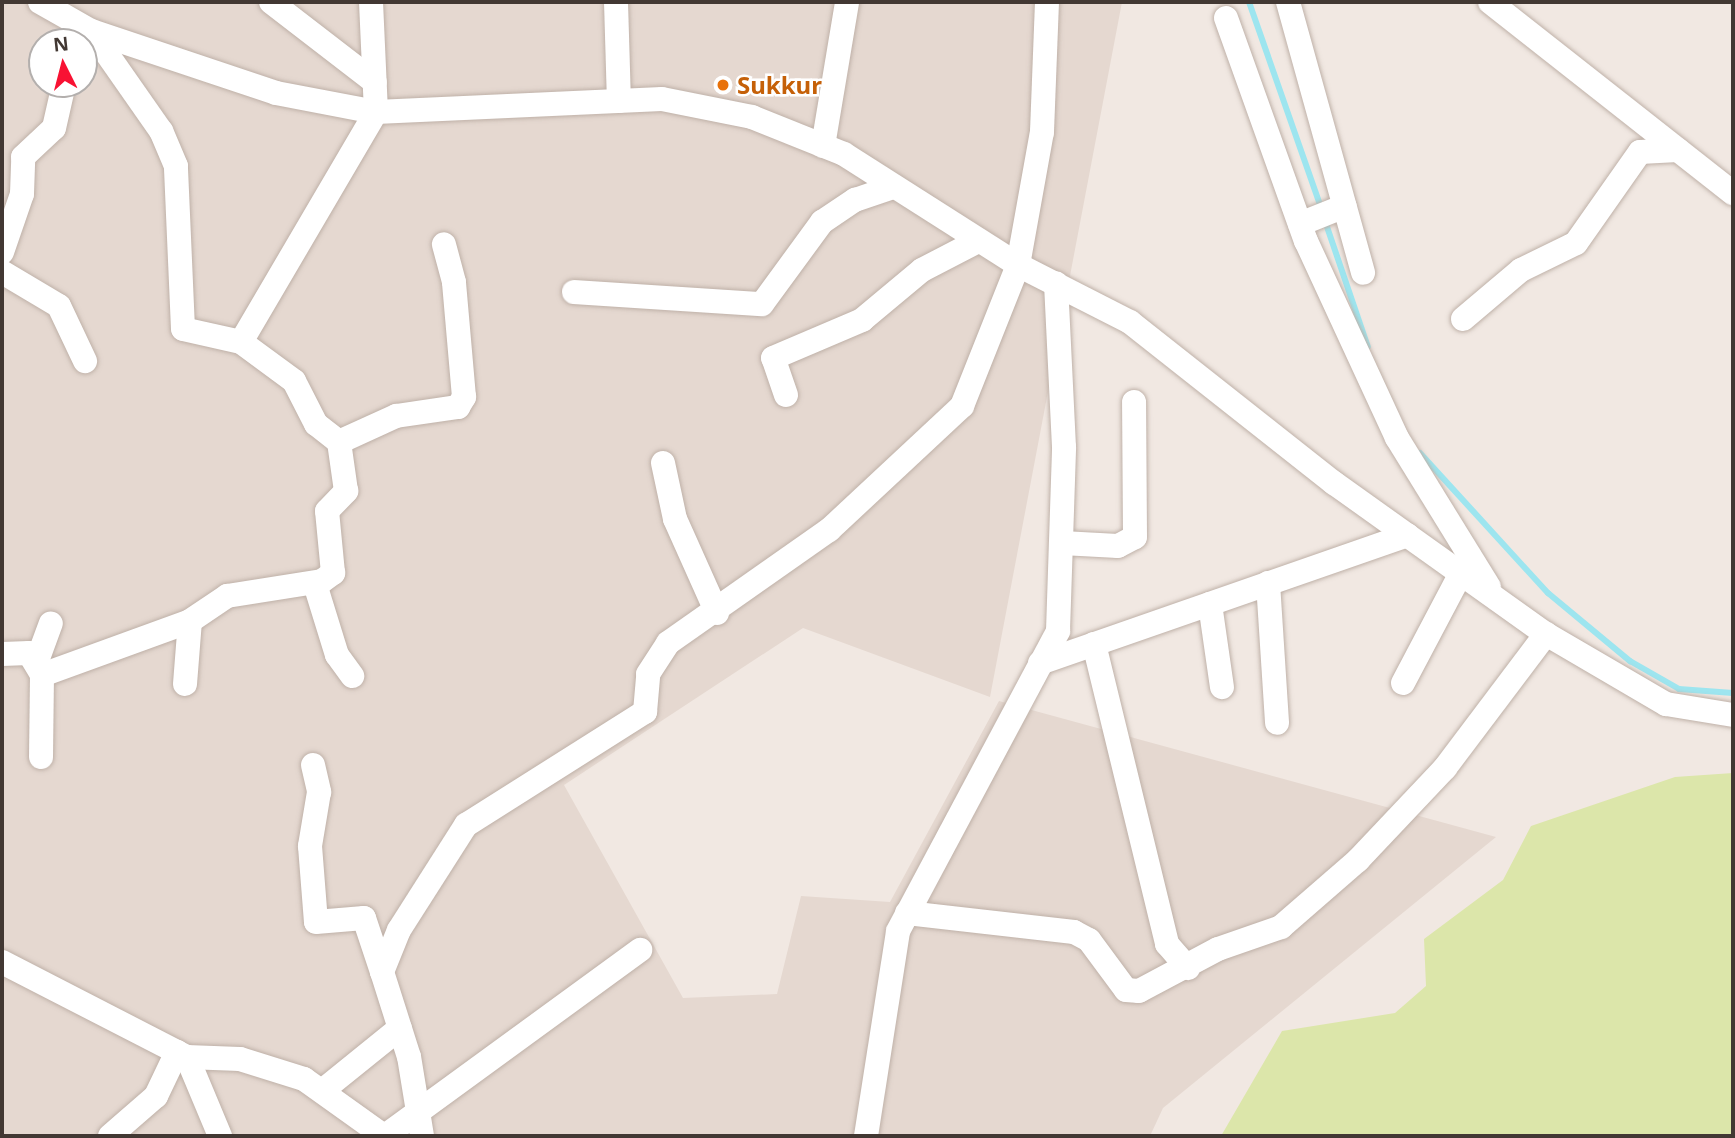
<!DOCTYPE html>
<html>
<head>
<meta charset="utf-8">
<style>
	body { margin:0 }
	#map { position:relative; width:1735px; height:1138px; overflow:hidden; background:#f1e8e2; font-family:"Noto Sans",sans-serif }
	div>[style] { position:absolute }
	.residential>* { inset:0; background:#e5d8d0 }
	.green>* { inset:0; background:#dce6aa }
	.stream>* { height:6px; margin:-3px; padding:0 3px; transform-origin:3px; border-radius:3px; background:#9de5ef }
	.roads { filter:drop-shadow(0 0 2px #bfb1a8) drop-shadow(0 0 2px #bfb1a8) }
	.minor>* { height:24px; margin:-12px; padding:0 12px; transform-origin:12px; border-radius:12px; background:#fff }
	.dots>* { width:19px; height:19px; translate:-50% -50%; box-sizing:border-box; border:4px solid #fff; border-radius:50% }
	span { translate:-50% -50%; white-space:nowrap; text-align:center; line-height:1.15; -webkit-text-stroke:5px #fff; paint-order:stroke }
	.food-label { font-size:24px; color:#c56008; font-weight:700 }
	.left { translate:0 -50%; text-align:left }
	.frame { position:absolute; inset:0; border:4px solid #423833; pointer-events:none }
	.north { position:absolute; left:28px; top:28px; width:70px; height:70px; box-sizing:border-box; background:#fff; border:2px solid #b3afad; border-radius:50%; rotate:354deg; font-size:19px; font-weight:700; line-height:28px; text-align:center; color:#423833 }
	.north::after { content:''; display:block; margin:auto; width:24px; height:32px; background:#f81233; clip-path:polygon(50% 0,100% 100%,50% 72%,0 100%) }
</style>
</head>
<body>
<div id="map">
	<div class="residential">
		<div style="clip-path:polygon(evenodd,2px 2px,1122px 2px,990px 697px,803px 628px,564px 785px,683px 998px,777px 994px,801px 896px,890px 902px,999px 701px,1496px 837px,1163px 1108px,1150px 1136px,2px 1136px,2px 2px,42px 42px,84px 42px,84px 84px,42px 84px,42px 42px)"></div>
	</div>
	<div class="green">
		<div style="clip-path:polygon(1733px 773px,1733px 1136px,1221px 1136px,1282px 1031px,1395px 1013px,1426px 986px,1424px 939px,1503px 880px,1531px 826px,1675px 777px)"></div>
	</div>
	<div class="stream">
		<div style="left:1249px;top:2px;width:218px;rotate:70.7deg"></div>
		<div style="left:1324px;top:218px;width:136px;rotate:71.2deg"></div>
		<div style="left:1420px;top:453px;width:190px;rotate:47.6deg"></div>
		<div style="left:1548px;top:593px;width:107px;rotate:39.7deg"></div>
		<div style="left:1630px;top:661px;width:56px;rotate:29.7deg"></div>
		<div style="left:1679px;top:689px;width:54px;rotate:4.2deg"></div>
	</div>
	<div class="roads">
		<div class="minor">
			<div style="left:40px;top:2px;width:59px;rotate:29.6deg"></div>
			<div style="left:91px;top:31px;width:195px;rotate:18.5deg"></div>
			<div style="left:276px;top:93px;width:102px;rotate:10.8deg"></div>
			<div style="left:376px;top:112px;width:286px;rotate:-2.6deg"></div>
			<div style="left:662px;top:99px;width:92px;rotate:11.3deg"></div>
			<div style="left:752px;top:117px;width:99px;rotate:21.9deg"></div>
			<div style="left:844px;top:154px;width:206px;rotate:32.5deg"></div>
			<div style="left:1018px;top:265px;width:126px;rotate:27deg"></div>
			<div style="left:1130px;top:322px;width:260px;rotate:38.3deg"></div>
			<div style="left:1334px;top:483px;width:260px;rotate:35.5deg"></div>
			<div style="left:1546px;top:634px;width:139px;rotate:30.3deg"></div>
			<div style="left:1666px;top:704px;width:68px;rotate:9.3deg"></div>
			<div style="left:271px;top:2px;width:131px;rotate:37.6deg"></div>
			<div style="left:616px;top:2px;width:99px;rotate:88.3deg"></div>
			<div style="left:1288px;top:2px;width:281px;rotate:74.5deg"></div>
			<div style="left:1490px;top:2px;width:309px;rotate:38.2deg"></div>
			<div style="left:1226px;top:18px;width:237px;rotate:70.3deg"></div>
			<div style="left:1306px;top:241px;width:217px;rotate:65.2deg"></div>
			<div style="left:1397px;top:438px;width:175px;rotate:58.3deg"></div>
			<div style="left:823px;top:146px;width:146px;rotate:-80.5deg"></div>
			<div style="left:1300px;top:224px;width:48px;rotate:-21.8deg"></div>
			<div style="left:2px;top:252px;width:61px;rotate:-71deg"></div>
			<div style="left:22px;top:194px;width:37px;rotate:-88deg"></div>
			<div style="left:23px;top:157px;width:42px;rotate:-43.1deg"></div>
			<div style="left:54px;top:128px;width:45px;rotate:-77.2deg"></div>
			<div style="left:2px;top:272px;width:66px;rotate:30.8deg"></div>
			<div style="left:59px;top:306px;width:61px;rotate:64.7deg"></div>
			<div style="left:574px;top:292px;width:188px;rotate:3.7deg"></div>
			<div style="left:762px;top:304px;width:102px;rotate:-53.8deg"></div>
			<div style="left:822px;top:222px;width:40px;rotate:-34deg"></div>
			<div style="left:855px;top:200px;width:39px;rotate:-19deg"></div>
			<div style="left:1463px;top:319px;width:76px;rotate:-40.2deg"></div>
			<div style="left:1521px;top:270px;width:61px;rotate:-26.1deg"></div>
			<div style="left:1576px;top:243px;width:111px;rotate:-54.9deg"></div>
			<div style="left:1640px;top:152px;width:38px;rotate:-3deg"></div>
			<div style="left:241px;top:342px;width:267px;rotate:-59.6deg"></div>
			<div style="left:376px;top:112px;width:110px;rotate:-92.6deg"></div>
			<div style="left:786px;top:395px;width:39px;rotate:-109deg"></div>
			<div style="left:773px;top:358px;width:97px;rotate:-23.1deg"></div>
			<div style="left:862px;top:320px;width:78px;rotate:-39.8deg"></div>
			<div style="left:922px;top:270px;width:63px;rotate:-27.4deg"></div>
			<div style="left:339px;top:442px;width:63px;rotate:-24.5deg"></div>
			<div style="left:396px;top:416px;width:63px;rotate:-8.3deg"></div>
			<div style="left:458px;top:407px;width:12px;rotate:-59deg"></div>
			<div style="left:464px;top:397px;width:115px;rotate:-95deg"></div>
			<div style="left:454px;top:282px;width:39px;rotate:-105deg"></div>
			<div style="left:663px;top:463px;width:57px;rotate:77.9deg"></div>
			<div style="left:675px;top:519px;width:103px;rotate:65.9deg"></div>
			<div style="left:1062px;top:543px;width:56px;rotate:3.1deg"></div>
			<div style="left:1118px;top:546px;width:19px;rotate:-28deg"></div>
			<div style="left:1135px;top:537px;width:135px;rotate:-90.4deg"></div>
			<div style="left:1268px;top:583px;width:140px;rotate:86.3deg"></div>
			<div style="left:315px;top:584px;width:74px;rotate:72.8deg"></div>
			<div style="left:337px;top:655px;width:26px;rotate:54deg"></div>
			<div style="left:1210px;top:604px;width:84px;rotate:81.8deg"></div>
			<div style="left:1094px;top:644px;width:309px;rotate:76.3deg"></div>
			<div style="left:1167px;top:944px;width:32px;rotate:49deg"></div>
			<div style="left:2px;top:654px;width:27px;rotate:-2deg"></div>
			<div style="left:29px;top:653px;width:26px;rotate:59deg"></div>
			<div style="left:37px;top:661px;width:40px;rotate:-69.8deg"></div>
			<div style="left:1040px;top:663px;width:389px;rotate:-19.2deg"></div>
			<div style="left:1403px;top:683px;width:124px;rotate:-62.2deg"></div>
			<div style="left:185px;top:684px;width:63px;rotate:-85.5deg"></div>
			<div style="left:41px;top:757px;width:82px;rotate:-89.3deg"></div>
			<div style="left:42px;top:675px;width:158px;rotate:-20deg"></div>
			<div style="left:190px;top:621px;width:45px;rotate:-34deg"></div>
			<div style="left:227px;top:596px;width:96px;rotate:-9deg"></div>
			<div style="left:322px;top:581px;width:14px;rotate:-36deg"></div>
			<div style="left:333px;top:573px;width:62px;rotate:-95.5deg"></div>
			<div style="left:327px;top:511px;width:28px;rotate:-46deg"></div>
			<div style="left:346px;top:491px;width:49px;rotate:-98.1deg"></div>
			<div style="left:339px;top:442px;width:29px;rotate:-142deg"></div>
			<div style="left:316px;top:424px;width:48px;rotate:-117.1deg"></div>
			<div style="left:294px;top:381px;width:66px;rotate:-143.7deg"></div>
			<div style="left:241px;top:342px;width:59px;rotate:-167.4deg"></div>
			<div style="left:183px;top:329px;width:163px;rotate:-92.5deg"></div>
			<div style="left:176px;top:166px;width:38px;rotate:-113deg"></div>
			<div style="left:161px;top:131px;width:122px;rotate:-125deg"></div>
			<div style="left:313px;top:765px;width:28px;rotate:77deg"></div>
			<div style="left:319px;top:792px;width:55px;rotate:99.5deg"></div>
			<div style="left:310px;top:846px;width:76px;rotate:85.5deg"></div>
			<div style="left:316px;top:922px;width:48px;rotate:-4.8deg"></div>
			<div style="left:364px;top:918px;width:57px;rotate:71.6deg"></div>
			<div style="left:907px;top:913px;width:168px;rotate:6.5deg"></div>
			<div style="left:1074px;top:932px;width:17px;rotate:28deg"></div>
			<div style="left:1089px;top:940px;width:62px;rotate:53.5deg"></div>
			<div style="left:1126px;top:990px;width:13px;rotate:4deg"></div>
			<div style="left:1139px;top:991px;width:89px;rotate:-28deg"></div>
			<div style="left:1218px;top:949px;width:67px;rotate:-19.2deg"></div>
			<div style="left:1281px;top:927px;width:102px;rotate:-41deg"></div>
			<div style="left:1358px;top:860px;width:127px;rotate:-46.6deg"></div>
			<div style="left:1445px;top:768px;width:168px;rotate:-53deg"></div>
			<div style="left:2px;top:962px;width:208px;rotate:27.2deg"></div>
			<div style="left:187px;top:1057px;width:53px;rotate:2.2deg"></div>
			<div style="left:240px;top:1059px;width:67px;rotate:17.4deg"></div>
			<div style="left:304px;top:1079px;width:98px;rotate:35.5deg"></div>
			<div style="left:187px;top:1057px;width:86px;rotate:67.3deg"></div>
			<div style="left:322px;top:1091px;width:100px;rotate:-38.9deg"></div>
			<div style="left:110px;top:1136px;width:61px;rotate:-41deg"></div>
			<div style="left:156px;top:1096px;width:49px;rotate:-64.5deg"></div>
			<div style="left:385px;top:1136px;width:316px;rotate:-36.1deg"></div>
			<div style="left:422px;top:1136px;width:80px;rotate:-99.3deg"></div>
			<div style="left:409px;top:1057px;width:89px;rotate:-107.6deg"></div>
			<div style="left:382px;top:972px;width:45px;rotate:-68deg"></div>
			<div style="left:399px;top:930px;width:125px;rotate:-57.5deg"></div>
			<div style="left:466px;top:825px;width:212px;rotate:-32.3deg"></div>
			<div style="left:645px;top:712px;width:38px;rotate:-85deg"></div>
			<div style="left:648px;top:674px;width:37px;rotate:-57deg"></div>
			<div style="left:668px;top:643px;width:197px;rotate:-35.1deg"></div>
			<div style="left:829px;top:530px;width:182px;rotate:-43deg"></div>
			<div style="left:962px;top:406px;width:152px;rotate:-68.3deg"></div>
			<div style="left:1018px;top:265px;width:135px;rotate:-79.8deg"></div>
			<div style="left:1042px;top:132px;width:130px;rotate:-87.8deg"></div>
			<div style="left:866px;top:1136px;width:207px;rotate:-81.1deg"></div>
			<div style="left:898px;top:931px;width:340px;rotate:-61.9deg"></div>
			<div style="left:1058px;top:631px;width:184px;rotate:-88.1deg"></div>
			<div style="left:1064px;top:447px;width:164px;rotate:-92.8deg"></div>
		</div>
	</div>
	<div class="dots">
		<div style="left:723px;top:85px;background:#e8710a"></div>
	</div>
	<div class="food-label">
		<span class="left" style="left:737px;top:85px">Sukkur</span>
	</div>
	<div class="frame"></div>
	<div class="north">N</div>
</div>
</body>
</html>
